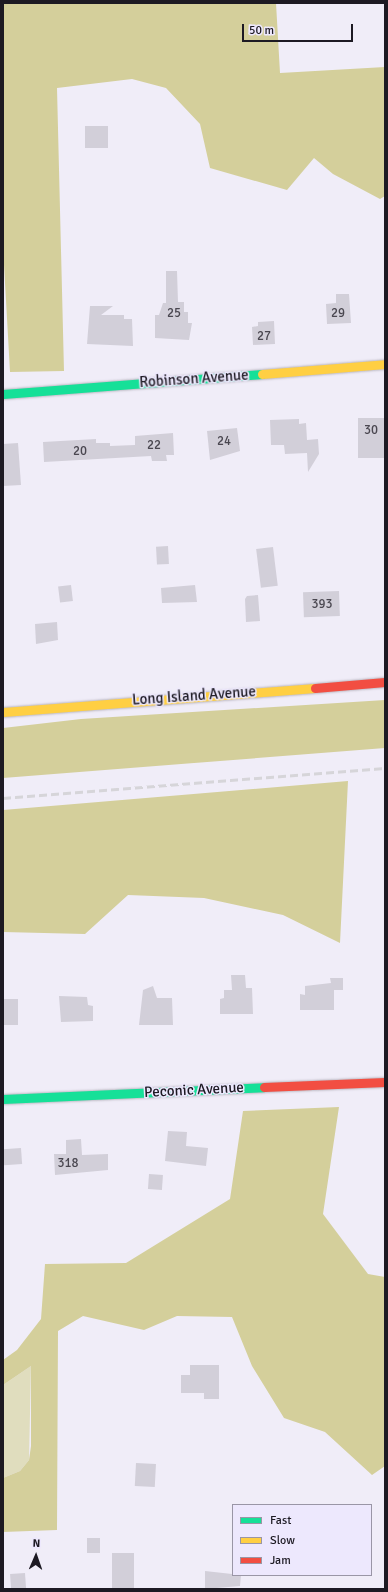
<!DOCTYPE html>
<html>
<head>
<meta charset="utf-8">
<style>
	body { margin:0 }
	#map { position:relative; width:388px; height:1592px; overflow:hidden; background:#f0edf8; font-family:Signika,sans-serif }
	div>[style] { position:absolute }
	.green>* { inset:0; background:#e0ddbe }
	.forest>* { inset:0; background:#d4cf9b }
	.building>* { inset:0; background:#d2cfd9; transform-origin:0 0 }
	.roads { filter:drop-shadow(0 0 1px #bbb8c2) drop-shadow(0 0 1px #bbb8c2) }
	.fast>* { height:9px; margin:-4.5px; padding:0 4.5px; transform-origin:4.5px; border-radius:4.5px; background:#16e098 }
	.slow>* { height:9px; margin:-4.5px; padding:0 4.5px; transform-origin:4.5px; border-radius:4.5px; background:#ffcf43 }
	.jam>* { height:9px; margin:-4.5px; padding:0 4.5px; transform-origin:4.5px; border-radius:4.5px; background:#f24e42 }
	.rail>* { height:3px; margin-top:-1.5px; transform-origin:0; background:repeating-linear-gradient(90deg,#d6d5d9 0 8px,transparent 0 12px) }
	span { translate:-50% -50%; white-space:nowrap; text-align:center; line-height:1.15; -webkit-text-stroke:3px #ede8fd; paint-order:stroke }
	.number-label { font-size:13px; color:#4a4750 }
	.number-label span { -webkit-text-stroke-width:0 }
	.street-label { font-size:15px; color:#1d1a23 }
	.frame { position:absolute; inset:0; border:4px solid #1d1a23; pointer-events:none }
	.legend { position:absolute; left:232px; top:1504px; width:140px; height:72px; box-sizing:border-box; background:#ede8fd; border:1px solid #9a96a6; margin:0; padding:5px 7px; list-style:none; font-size:12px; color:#1d1a23 }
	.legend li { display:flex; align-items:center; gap:8px; height:20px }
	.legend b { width:20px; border:1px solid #9a96a6 }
	.north { position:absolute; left:16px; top:1536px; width:40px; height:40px; -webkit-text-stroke:3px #ede8fd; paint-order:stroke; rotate:2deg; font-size:11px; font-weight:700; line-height:16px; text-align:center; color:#1d1a23 }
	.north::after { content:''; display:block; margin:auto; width:14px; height:18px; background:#1d1a23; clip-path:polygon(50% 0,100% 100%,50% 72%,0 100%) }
	.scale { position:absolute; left:242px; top:24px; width:111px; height:18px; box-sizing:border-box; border:2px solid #1d1a23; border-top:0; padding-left:5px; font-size:12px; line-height:14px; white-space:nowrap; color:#1d1a23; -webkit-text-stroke:3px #ede8fd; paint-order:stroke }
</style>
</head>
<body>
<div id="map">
	<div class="green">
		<div style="clip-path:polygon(31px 1366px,29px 1460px,20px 1471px,3px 1478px,3px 1385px)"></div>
	</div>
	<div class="forest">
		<div style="clip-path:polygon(3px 3px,276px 3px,280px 73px,385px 67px,385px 196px,380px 199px,333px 174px,314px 158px,287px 190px,210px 168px,200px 124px,166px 88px,132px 79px,57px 88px,64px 371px,10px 372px,3px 247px)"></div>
		<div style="clip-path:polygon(385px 700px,385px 748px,3px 778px,3px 728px,81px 719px)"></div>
		<div style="clip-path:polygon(348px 781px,340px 943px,283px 915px,204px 898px,128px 895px,85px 934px,3px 932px,3px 810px)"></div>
		<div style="clip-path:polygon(339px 1107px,323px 1214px,368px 1274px,385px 1277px,385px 1466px,372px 1475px,325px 1432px,284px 1418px,252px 1366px,232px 1317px,177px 1316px,144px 1330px,83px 1316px,58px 1331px,57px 1530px,3px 1532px,3px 1478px,20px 1471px,29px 1460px,31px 1446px,31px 1366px,3px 1385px,3px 1360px,17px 1350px,41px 1319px,45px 1264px,126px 1263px,230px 1199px,243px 1111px)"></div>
	</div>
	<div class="building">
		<div style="left:85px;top:126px;width:23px;height:22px"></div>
		<div style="clip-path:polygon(166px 271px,177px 271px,178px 302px,184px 302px,184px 312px,188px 312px,188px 323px,192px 323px,189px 340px,155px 338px,155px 315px,159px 315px,163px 303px,166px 303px)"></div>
		<div style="clip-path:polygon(336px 294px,349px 294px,351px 323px,327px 324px,326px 304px,336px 303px)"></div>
		<div style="clip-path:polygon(90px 306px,113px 306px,101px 315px,124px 315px,124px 319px,132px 319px,133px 346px,87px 344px)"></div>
		<div style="clip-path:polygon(274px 321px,275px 344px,253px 345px,252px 327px,258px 326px,258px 322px)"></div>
		<div style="left:358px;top:418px;width:27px;height:40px"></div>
		<div style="clip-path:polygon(299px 419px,299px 424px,306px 423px,307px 440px,318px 439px,319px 454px,308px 472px,307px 453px,285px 454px,284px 445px,271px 445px,270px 420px)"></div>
		<div style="clip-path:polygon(237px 428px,240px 451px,210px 460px,207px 431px)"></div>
		<div style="clip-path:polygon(173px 433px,174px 455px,166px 455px,167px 461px,152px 461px,151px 456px,44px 462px,43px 442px,96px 439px,96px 443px,110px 443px,110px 446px,135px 445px,135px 436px)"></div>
		<div style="clip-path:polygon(18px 443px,21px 485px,3px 486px,3px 444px)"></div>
		<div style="left:168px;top:546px;width:18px;height:12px;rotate:87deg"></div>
		<div style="left:273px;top:547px;width:39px;height:17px;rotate:83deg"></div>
		<div style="left:71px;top:585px;width:16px;height:13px;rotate:83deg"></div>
		<div style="clip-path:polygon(195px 585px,197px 602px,162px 603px,161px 588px)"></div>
		<div style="left:339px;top:591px;width:25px;height:36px;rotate:88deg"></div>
		<div style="clip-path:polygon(258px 595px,260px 621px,246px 622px,245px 599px,247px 596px)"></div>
		<div style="clip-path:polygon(57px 622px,58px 640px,36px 644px,35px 624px)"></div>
		<div style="clip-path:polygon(231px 975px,245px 975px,246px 988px,252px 988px,253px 1014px,220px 1014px,220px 999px,224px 998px,224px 990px,232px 990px)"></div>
		<div style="clip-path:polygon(330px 978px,343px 978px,343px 990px,334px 990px,334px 1010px,300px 1010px,300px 994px,305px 995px,305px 986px,331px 983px)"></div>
		<div style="clip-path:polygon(153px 986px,157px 998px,172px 998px,173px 1025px,139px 1025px,143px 990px)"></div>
		<div style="clip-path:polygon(59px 996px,87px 997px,88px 1005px,93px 1006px,93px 1021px,61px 1022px)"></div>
		<div style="left:18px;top:999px;width:26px;height:15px;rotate:90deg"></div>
		<div style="clip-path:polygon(168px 1131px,187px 1132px,186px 1146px,208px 1148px,206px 1166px,165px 1161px)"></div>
		<div style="clip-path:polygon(81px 1139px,82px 1155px,108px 1154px,108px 1170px,55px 1175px,54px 1154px,66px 1154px,66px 1140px)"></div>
		<div style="left:21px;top:1148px;width:16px;height:18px;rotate:86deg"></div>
		<div style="left:149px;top:1174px;width:14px;height:15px;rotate:4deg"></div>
		<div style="clip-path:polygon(190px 1365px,219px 1365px,219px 1399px,204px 1399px,204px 1393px,181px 1393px,181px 1375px,190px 1375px)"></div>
		<div style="left:136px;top:1463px;width:20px;height:23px;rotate:3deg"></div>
		<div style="left:100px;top:1538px;width:15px;height:13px;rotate:90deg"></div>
		<div style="left:112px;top:1553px;width:22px;height:36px"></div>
		<div style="clip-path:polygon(205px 1571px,241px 1575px,240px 1586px,205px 1589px)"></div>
		<div style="left:25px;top:1573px;width:16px;height:15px;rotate:86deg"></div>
	</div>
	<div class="roads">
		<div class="fast">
			<div style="left:3px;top:394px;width:260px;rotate:-4.4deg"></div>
			<div style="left:3px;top:1099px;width:261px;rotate:-2.6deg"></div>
		</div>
		<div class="slow">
			<div style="left:262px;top:374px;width:123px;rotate:-4.6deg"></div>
			<div style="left:3px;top:712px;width:313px;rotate:-4.4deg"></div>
		</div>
		<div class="jam">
			<div style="left:315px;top:688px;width:70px;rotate:-4.9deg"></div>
			<div style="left:264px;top:1087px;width:121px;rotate:-2.4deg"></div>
		</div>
	</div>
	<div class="rail">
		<div style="left:3px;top:798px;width:383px;rotate:-4.5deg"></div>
	</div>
	<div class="number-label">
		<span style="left:174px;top:313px">25</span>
		<span style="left:338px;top:313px">29</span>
		<span style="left:264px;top:336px">27</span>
		<span style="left:371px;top:430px">30</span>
		<span style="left:224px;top:441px">24</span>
		<span style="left:154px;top:445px">22</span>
		<span style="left:80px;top:451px">20</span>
		<span style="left:322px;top:604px">393</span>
		<span style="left:68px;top:1163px">318</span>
	</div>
	<div class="street-label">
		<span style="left:194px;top:379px;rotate:-4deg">Robinson Avenue</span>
		<span style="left:194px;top:696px;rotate:-4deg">Long Island Avenue</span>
		<span style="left:194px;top:1090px;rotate:-3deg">Peconic Avenue</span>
	</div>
	<div class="frame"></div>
	<ul class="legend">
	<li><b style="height:5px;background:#16e098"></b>Fast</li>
	<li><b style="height:5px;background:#ffcf43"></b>Slow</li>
	<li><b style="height:5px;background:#f24e42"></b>Jam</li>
	</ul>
	<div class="north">N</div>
	<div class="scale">50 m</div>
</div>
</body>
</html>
